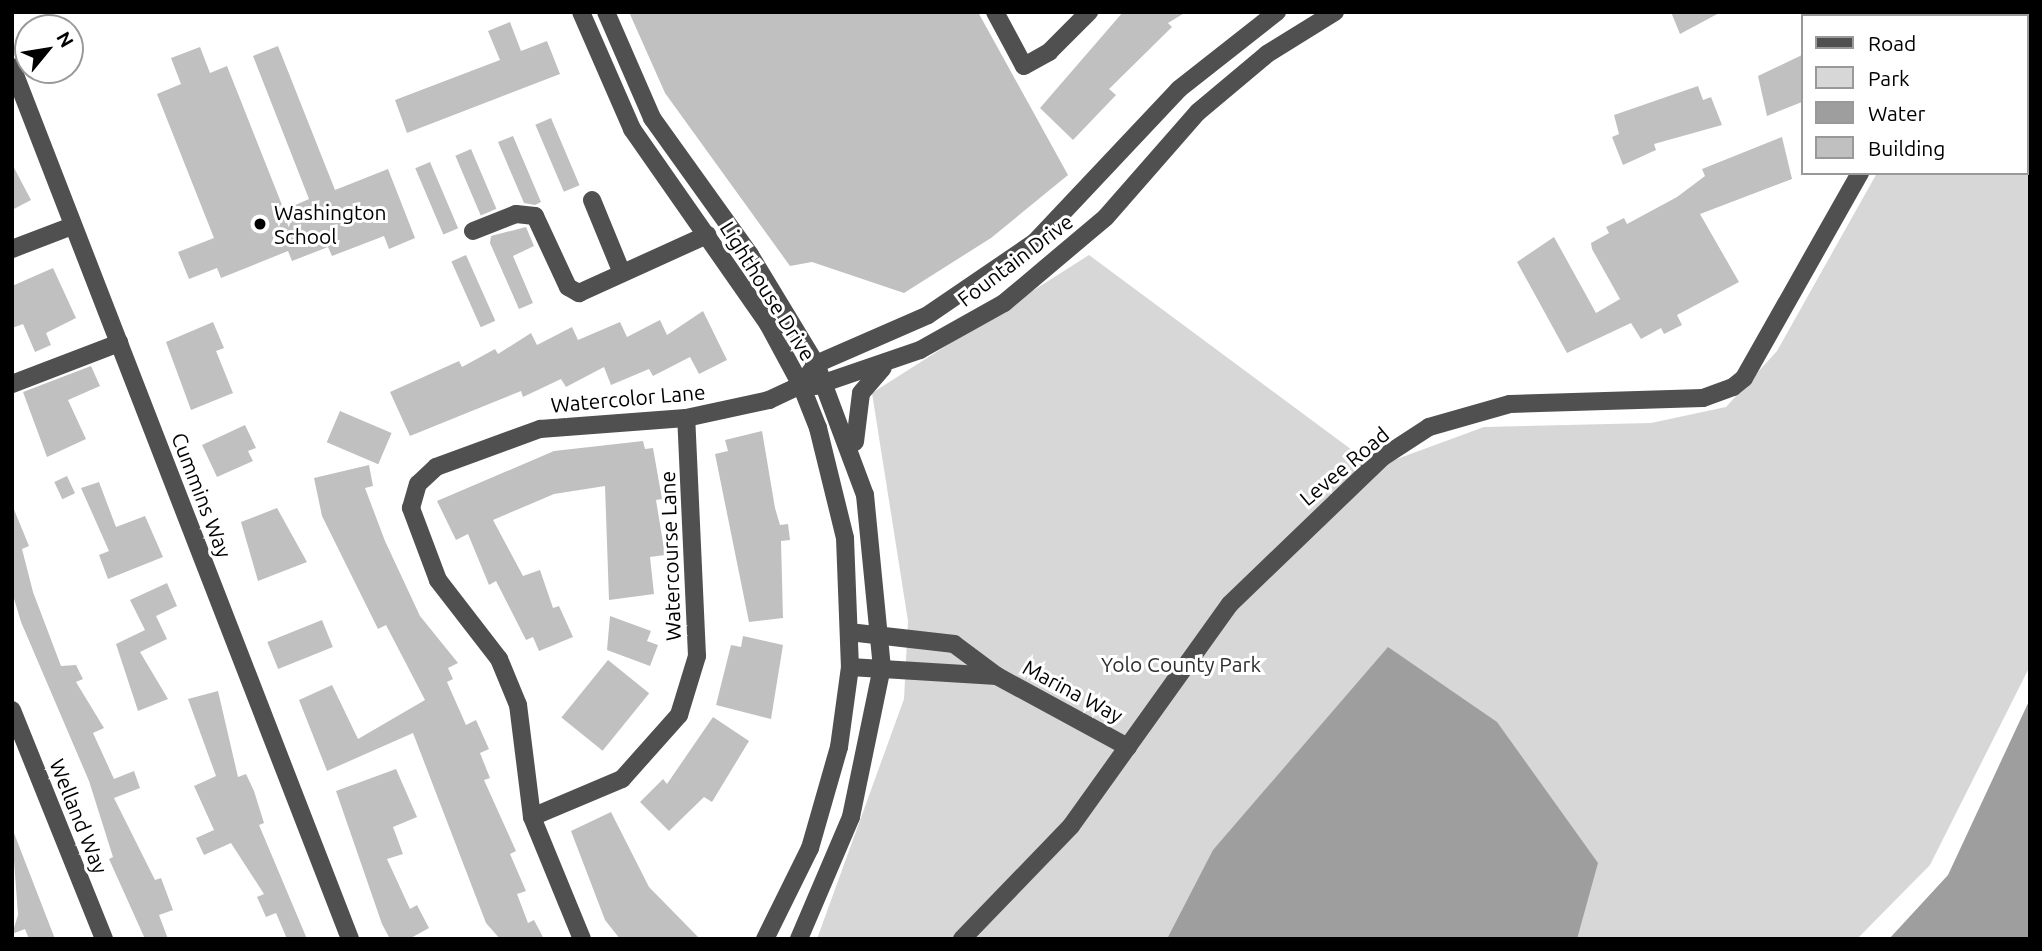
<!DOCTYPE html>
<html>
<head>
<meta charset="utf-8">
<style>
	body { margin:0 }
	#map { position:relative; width:2042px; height:951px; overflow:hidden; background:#fff; font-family:Ubuntu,sans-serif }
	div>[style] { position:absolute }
	.green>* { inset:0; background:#d7d7d7 }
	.water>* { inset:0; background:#9e9e9e }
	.building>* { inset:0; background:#c0c0c0; transform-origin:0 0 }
	.minor>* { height:18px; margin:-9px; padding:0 9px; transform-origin:9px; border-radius:9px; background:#505050 }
	.dots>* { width:19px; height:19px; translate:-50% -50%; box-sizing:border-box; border:4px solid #fff; border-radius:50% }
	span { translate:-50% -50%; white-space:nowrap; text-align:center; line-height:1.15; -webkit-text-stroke:6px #fff; paint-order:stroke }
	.poi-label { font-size:21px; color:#000 }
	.left { translate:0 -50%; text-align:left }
	.street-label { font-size:21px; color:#000 }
	.park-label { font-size:21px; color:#2e2e2e }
	.frame { position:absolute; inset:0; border:14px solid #000; pointer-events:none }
	.legend { position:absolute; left:1801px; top:14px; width:228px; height:161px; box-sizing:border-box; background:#fff; border:2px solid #999; margin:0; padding:9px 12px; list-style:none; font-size:21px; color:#000 }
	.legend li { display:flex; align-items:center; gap:14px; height:35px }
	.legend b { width:35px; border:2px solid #999 }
	.north { position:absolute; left:14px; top:14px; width:70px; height:70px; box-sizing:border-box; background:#fff; border:2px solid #999; border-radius:50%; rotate:60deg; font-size:19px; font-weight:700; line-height:28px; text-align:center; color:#000 }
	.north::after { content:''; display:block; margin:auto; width:24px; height:32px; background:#000; clip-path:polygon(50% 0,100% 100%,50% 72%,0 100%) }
</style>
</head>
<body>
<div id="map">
	<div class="green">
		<div style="clip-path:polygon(1971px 12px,2030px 12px,2030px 666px,1930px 865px,1857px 939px,817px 939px,904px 699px,908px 621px,872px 393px,1089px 255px,1375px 467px,1484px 427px,1651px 423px,1726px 407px,1777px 351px,1877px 173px,2026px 173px,2026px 16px)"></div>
	</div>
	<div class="water">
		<div style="clip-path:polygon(1388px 647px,1497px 722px,1598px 863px,1577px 939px,1167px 939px,1213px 850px)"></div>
		<div style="clip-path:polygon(2030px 699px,2030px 939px,1889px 939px,1948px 875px)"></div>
	</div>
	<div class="building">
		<div style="clip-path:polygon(629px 12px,978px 12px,1068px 175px,991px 238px,904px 293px,812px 262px,790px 266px,665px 93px)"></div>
		<div style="clip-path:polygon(1123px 12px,1186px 12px,1168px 23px,1172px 27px,1109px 89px,1116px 95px,1073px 140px,1040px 108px)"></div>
		<div style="clip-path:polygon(1671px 12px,1721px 12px,1680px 34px)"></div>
		<div style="clip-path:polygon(510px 22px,521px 51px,547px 41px,560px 74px,407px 133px,395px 100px,500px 60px,488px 31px)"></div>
		<div style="clip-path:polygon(278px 46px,335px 190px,388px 169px,415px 238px,389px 249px,384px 236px,332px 256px,328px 247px,292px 261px,288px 251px,221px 278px,217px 268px,189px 279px,178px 252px,214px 238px,157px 94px,181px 84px,171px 58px,200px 47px,210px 73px,227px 66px,284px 210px,309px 199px,253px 56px)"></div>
		<div style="clip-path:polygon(1802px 55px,1802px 102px,1767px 116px,1758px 76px)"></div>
		<div style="clip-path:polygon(1698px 86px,1703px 100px,1711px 97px,1722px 125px,1654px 144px,1656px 150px,1623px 165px,1612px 137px,1619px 134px,1614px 115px)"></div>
		<div style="left:551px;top:118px;width:73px;height:17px;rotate:67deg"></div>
		<div style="clip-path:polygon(513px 136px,541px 202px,535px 205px,524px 203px,498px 142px)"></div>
		<div style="clip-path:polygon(1782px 137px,1792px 179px,1700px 214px,1739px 282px,1677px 315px,1682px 325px,1664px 334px,1661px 328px,1641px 339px,1631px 323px,1567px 353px,1517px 262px,1554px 237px,1596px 313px,1620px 299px,1592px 249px,1591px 243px,1609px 233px,1606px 227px,1624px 218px,1627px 224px,1677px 197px,1705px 176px,1702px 169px)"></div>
		<div style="left:471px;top:149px;width:65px;height:17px;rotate:67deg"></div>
		<div style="left:430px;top:162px;width:72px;height:16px;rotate:67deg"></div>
		<div style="clip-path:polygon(12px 164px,31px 200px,12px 210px)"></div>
		<div style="clip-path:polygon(526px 227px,534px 246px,513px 256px,533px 303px,519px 309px,490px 243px,491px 236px)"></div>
		<div style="left:466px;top:255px;width:72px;height:16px;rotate:66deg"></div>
		<div style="clip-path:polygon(53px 268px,76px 318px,46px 333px,51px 345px,35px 352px,23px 324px,12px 328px,12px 286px)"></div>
		<div style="clip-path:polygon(703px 311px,727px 360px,699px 374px,690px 357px,653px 376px,649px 369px,611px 385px,604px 367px,566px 387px,561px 379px,523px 397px,521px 391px,410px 436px,390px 392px,459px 361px,462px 367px,495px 349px,498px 354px,531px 333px,537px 345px,572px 327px,578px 340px,620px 322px,627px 337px,660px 320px,667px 335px)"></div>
		<div style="clip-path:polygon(213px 322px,224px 348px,216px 351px,233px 393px,191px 410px,166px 342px)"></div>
		<div style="clip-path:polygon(91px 366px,100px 386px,68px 400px,86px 439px,47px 457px,23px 392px)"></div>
		<div style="left:340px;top:411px;width:56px;height:34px;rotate:23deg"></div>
		<div style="clip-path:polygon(245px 425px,256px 448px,248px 451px,253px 461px,217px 477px,202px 445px)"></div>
		<div style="clip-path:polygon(762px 431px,775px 508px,780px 525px,788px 524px,790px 540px,781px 541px,783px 618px,749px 622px,715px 454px,728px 451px,725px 440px)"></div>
		<div style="clip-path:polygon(643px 441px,645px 449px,653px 448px,662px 499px,656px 500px,665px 555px,650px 557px,654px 594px,609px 600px,605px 486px,554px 494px,493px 520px,523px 576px,540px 570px,553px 608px,559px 606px,573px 637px,539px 651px,533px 637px,526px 640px,496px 581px,489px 585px,468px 534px,456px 540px,437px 501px,554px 451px)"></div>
		<div style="clip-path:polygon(369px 465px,373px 486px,365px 488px,385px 541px,420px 616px,458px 663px,448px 668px,453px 679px,447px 682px,466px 725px,476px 720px,489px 749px,480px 753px,490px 778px,484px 780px,516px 851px,510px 854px,526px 891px,517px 894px,528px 923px,534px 920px,544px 939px,500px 939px,486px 923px,413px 733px,327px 771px,299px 700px,332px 685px,358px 739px,425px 700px,386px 625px,378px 629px,322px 516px,314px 478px)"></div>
		<div style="left:67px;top:476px;width:19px;height:14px;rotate:65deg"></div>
		<div style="clip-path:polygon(99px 482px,116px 527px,145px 516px,163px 557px,108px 579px,99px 555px,109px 551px,81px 488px)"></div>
		<div style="clip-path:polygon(13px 507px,29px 546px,22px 549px,33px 592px,61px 666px,76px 665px,83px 679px,76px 682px,104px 728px,93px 733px,114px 779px,134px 771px,140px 788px,114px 798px,155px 880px,161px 878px,173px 910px,159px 915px,168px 939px,145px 939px,109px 859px,113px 857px,89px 781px,21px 622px,12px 592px)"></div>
		<div style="clip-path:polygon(277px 508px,307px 562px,258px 581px,241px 522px)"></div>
		<div style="clip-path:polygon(167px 583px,177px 606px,156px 616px,167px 639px,140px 652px,168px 699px,138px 711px,116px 644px,145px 630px,130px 600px)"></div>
		<div style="clip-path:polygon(610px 616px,651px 631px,647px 641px,658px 645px,650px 666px,607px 650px)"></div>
		<div style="left:322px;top:620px;width:29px;height:59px;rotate:68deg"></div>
		<div style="clip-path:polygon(743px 636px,783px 645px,771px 719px,716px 705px,731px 645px,741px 647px)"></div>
		<div style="left:608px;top:660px;width:53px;height:74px;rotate:39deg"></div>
		<div style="clip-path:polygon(218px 691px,238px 777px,246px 774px,254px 791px,264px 823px,259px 825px,307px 939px,287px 939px,276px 913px,266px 917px,257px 897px,264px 894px,231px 843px,204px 855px,196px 838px,214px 830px,194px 786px,216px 776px,188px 699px)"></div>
		<div style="clip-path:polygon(713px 717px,749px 741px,712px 802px,704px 797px,669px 831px,640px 802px,663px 779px,667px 784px)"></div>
		<div style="clip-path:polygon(396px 769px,417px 817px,393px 827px,403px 854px,387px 859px,410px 909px,417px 905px,429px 928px,409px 939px,390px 939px,382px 924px,336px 791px)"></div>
		<div style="clip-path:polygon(611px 812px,649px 887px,700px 939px,620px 939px,605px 920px,571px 831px)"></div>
		<div style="clip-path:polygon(12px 833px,14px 833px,55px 939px,29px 939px,25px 929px,12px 934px,18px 915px)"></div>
	</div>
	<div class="minor">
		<div style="left:581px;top:12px;width:128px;rotate:66.4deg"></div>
		<div style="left:632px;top:129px;width:238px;rotate:55.1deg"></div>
		<div style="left:768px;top:324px;width:69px;rotate:61.6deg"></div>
		<div style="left:801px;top:385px;width:46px;rotate:68.4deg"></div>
		<div style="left:818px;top:428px;width:113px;rotate:76.2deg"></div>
		<div style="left:845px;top:538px;width:129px;rotate:87.8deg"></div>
		<div style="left:850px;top:667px;width:81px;rotate:97.8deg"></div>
		<div style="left:839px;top:747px;width:105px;rotate:106deg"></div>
		<div style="left:810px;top:848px;width:102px;rotate:116.3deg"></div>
		<div style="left:606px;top:12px;width:116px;rotate:66.5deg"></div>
		<div style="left:652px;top:118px;width:168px;rotate:54.4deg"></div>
		<div style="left:750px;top:255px;width:127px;rotate:58.8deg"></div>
		<div style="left:816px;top:364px;width:140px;rotate:69.5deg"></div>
		<div style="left:865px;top:495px;width:173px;rotate:84.4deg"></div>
		<div style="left:882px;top:667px;width:153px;rotate:101.7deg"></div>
		<div style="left:851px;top:817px;width:133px;rotate:113.1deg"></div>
		<div style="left:995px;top:12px;width:61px;rotate:61.8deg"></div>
		<div style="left:1024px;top:66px;width:29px;rotate:-29deg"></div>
		<div style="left:1049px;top:52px;width:57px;rotate:-45deg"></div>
		<div style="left:1948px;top:16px;width:4px;rotate:-63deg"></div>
		<div style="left:12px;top:67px;width:935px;rotate:68.81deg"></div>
		<div style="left:592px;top:200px;width:79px;rotate:67.7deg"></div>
		<div style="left:473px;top:231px;width:46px;rotate:-21.6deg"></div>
		<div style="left:516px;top:214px;width:19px;rotate:6deg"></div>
		<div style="left:535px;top:216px;width:78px;rotate:65.1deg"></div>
		<div style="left:568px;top:287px;width:13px;rotate:29deg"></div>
		<div style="left:579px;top:293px;width:141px;rotate:-24.4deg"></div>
		<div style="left:12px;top:249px;width:64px;rotate:-21deg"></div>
		<div style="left:809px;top:374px;width:12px;rotate:-55deg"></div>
		<div style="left:816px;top:364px;width:122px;rotate:-23.6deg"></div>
		<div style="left:928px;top:315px;width:130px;rotate:-34.3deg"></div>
		<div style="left:1035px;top:242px;width:210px;rotate:-46.7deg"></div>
		<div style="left:1179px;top:89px;width:125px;rotate:-38.2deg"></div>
		<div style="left:12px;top:384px;width:115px;rotate:-21deg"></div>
		<div style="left:815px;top:386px;width:111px;rotate:-18.9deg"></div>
		<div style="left:920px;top:350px;width:96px;rotate:-29.2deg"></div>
		<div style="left:1004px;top:303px;width:133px;rotate:-40.1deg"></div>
		<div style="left:1106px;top:217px;width:140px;rotate:-48.8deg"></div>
		<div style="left:1198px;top:112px;width:90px;rotate:-40deg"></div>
		<div style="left:1267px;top:54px;width:80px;rotate:-31.7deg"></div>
		<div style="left:855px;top:442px;width:49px;rotate:-83deg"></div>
		<div style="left:861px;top:393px;width:33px;rotate:-49deg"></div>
		<div style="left:849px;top:632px;width:106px;rotate:6.5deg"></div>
		<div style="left:954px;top:644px;width:54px;rotate:36.7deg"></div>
		<div style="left:997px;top:676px;width:149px;rotate:28.5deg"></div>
		<div style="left:850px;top:667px;width:147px;rotate:3.5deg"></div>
		<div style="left:12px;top:710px;width:247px;rotate:68.1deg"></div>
		<div style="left:532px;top:817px;width:98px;rotate:-22.9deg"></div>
		<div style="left:622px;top:779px;width:86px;rotate:-48.3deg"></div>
		<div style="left:679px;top:715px;width:62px;rotate:-73deg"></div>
		<div style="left:697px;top:656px;width:238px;rotate:-92.6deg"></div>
		<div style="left:582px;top:939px;width:132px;rotate:-112.3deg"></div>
		<div style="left:532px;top:817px;width:113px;rotate:-97.1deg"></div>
		<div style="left:518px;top:705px;width:50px;rotate:-112.4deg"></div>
		<div style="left:499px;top:659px;width:100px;rotate:-127.7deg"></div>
		<div style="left:438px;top:580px;width:77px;rotate:-110.6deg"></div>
		<div style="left:411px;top:508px;width:25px;rotate:-74deg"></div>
		<div style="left:418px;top:484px;width:25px;rotate:-43deg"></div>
		<div style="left:436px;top:467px;width:111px;rotate:-20.1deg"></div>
		<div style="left:540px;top:429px;width:146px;rotate:-4.3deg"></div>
		<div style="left:686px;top:418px;width:85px;rotate:-12.2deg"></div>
		<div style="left:769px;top:400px;width:35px;rotate:-25deg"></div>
		<div style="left:962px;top:939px;width:157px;rotate:-46deg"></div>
		<div style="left:1071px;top:826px;width:273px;rotate:-54.4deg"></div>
		<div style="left:1230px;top:604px;width:212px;rotate:-43.9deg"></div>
		<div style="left:1383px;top:457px;width:55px;rotate:-33.1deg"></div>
		<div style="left:1429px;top:427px;width:84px;rotate:-15.9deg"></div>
		<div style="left:1510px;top:404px;width:193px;rotate:-1.8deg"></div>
		<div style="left:1703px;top:398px;width:32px;rotate:-20deg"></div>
		<div style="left:1733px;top:387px;width:14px;rotate:-39deg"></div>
		<div style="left:1744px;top:378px;width:236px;rotate:-60.5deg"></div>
	</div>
	<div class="dots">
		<div style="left:260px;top:224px;background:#000"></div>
	</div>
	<div class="poi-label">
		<span class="left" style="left:274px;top:224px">Washington<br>School</span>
	</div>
	<div class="street-label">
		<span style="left:1015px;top:260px;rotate:-37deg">Fountain Drive</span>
		<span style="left:768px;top:291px;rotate:58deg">Lighthouse Drive</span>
		<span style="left:628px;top:398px;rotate:-5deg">Watercolor Lane</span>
		<span style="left:1344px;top:466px;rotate:-40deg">Levee Road</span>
		<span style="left:202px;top:495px;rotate:69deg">Cummins Way</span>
		<span style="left:670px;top:556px;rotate:-92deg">Watercourse Lane</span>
		<span style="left:1073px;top:691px;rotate:28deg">Marina Way</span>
		<span style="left:79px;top:816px;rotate:68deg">Welland Way</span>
	</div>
	<div class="park-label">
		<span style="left:1181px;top:664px">Yolo County Park</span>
	</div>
	<div class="frame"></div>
	<ul class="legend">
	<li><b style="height:9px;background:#505050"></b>Road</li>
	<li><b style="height:19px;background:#d7d7d7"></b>Park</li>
	<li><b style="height:19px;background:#9e9e9e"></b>Water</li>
	<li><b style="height:19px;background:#c0c0c0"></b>Building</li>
	</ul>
	<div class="north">N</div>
</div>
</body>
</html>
